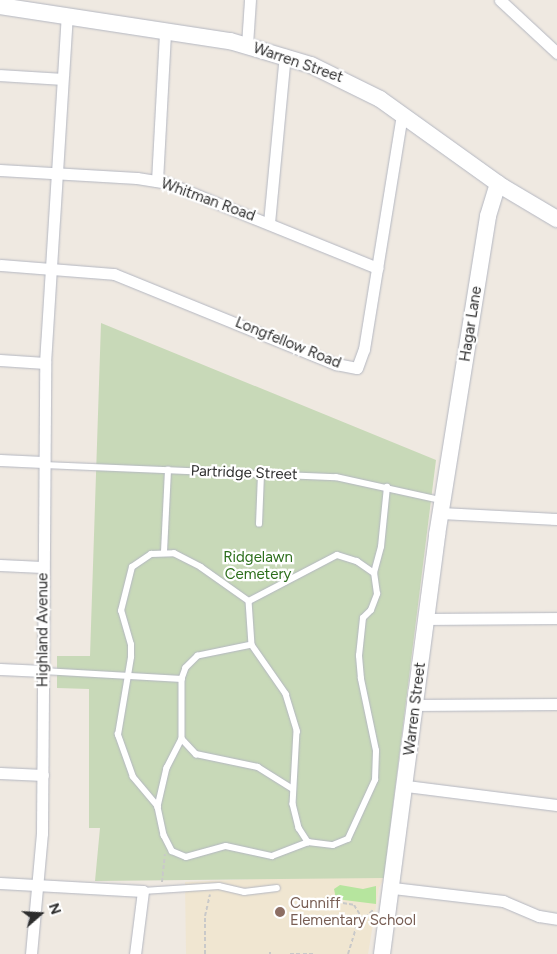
<!DOCTYPE html>
<html>
<head>
<meta charset="utf-8">
<style>
	body { margin:0 }
	#map { position:relative; width:557px; height:954px; overflow:hidden; background:#efe9e1; font-family:Figtree,sans-serif }
	div>[style] { position:absolute }
	.education>* { inset:0; background:#f0e6d1 }
	.green>* { inset:0; background:#b6e59e }
	.cemetery>* { inset:0; background:#c8d9b8 }
	.path>* { height:2px; margin-top:-1px; transform-origin:0; background:repeating-linear-gradient(90deg,#c9c9c9 0 4px,transparent 0 6.5px) }
	.roads { filter:drop-shadow(0 0 1px #b4b7c1) drop-shadow(0 0 1px #b4b7c1) }
	.lane>* { height:5.5px; margin:-2.75px; padding:0 2.75px; transform-origin:2.75px; border-radius:2.75px; background:#fff }
	.street>* { height:11px; margin:-5.5px; padding:0 5.5px; transform-origin:5.5px; border-radius:5.5px; background:#fff }
	.secondary>* { height:16px; margin:-8px; padding:0 8px; transform-origin:8px; border-radius:8px; background:#fff }
	.dots>* { width:14px; height:14px; translate:-50% -50%; box-sizing:border-box; border:2px solid #fff; border-radius:50% }
	span { translate:-50% -50%; white-space:nowrap; text-align:center; line-height:1.15; -webkit-text-stroke:4.5px #fff; paint-order:stroke }
	.street-label { font-size:15px; color:#2e2e2e }
	.park-label { font-size:15px; color:#2c6e1b }
	.education-label { font-size:15px; color:#785e54 }
	.left { translate:0 -50%; text-align:left }
	.north { position:absolute; left:15px; top:889px; width:50px; height:50px; -webkit-text-stroke:4px #fff; paint-order:stroke; rotate:71deg; font-size:14px; font-weight:700; line-height:20px; text-align:center; color:#2e2e2e }
	.north::after { content:''; display:block; margin:auto; width:18px; height:22px; background:#2e2e2e; clip-path:polygon(50% 0,100% 100%,50% 72%,0 100%) }
</style>
</head>
<body>
<div id="map">
	<div class="education">
		<div style="clip-path:polygon(276px 878px,384px 878px,379px 888px,368px 954px,186px 954px,185px 882px)"></div>
	</div>
	<div class="green">
		<div style="clip-path:polygon(340px 885px,363px 889px,376px 886px,376px 904px,336px 899px,334px 889px)"></div>
	</div>
	<div class="cemetery">
		<div style="clip-path:polygon(101px 323px,436px 460px,384px 878px,95px 881px,100px 828px,89px 828px,89px 689px,57px 688px,57px 656px,90px 656px)"></div>
	</div>
	<div class="path">
		<div style="left:162px;top:882px;width:28px;rotate:-84deg"></div>
		<div style="left:293px;top:908px;width:3px;rotate:-90deg"></div>
		<div style="left:293px;top:905px;width:29px"></div>
		<div style="left:322px;top:905px;width:4px;rotate:-90deg"></div>
		<div style="left:322px;top:901px;width:8px"></div>
		<div style="left:330px;top:901px;width:24px;rotate:9deg"></div>
		<div style="left:354px;top:905px;width:15px;rotate:58deg"></div>
		<div style="left:205px;top:954px;width:38px;rotate:-90deg"></div>
		<div style="left:205px;top:916px;width:22px;rotate:-77deg"></div>
		<div style="left:270px;top:954px;width:2px;rotate:-90deg"></div>
		<div style="left:290px;top:954px;width:24px"></div>
		<div style="left:348px;top:954px;width:28px;rotate:-73deg"></div>
		<div style="left:356px;top:927px;width:25px;rotate:-45deg"></div>
	</div>
	<div class="roads">
		<div class="lane">
			<div style="left:44px;top:465px;width:292px;rotate:2.4deg"></div>
			<div style="left:336px;top:477px;width:107px;rotate:12.4deg"></div>
			<div style="left:259px;top:524px;width:49px;rotate:-87.7deg"></div>
			<div style="left:164px;top:552px;width:82px;rotate:-87.2deg"></div>
			<div style="left:249px;top:601px;width:44px;rotate:86.1deg"></div>
			<div style="left:252px;top:645px;width:60px;rotate:55.2deg"></div>
			<div style="left:286px;top:694px;width:39px;rotate:73deg"></div>
			<div style="left:297px;top:731px;width:73px;rotate:93.1deg"></div>
			<div style="left:293px;top:804px;width:25px;rotate:76deg"></div>
			<div style="left:299px;top:828px;width:17px;rotate:57deg"></div>
			<div style="left:249px;top:601px;width:99px;rotate:-27.6deg"></div>
			<div style="left:337px;top:555px;width:21px;rotate:17deg"></div>
			<div style="left:357px;top:561px;width:21px;rotate:35deg"></div>
			<div style="left:374px;top:573px;width:27px;rotate:-75deg"></div>
			<div style="left:381px;top:547px;width:60px;rotate:-84.3deg"></div>
			<div style="left:252px;top:645px;width:55px;rotate:168.5deg"></div>
			<div style="left:198px;top:656px;width:17px;rotate:135deg"></div>
			<div style="left:186px;top:668px;width:12px;rotate:110deg"></div>
			<div style="left:182px;top:679px;width:60px;rotate:90deg"></div>
			<div style="left:182px;top:739px;width:33px;rotate:117deg"></div>
			<div style="left:167px;top:768px;width:40px;rotate:103deg"></div>
			<div style="left:158px;top:807px;width:29px;rotate:78deg"></div>
			<div style="left:164px;top:835px;width:18px;rotate:63deg"></div>
			<div style="left:172px;top:851px;width:15px;rotate:23deg"></div>
			<div style="left:186px;top:857px;width:41px;rotate:-15.4deg"></div>
			<div style="left:226px;top:846px;width:47px;rotate:12.3deg"></div>
			<div style="left:272px;top:856px;width:39px;rotate:-21deg"></div>
			<div style="left:43px;top:671px;width:139px;rotate:3.3deg"></div>
			<div style="left:182px;top:739px;width:21px;rotate:47deg"></div>
			<div style="left:196px;top:754px;width:63px;rotate:11.8deg"></div>
			<div style="left:258px;top:767px;width:41px;rotate:32.2deg"></div>
			<div style="left:158px;top:807px;width:39px;rotate:-130deg"></div>
			<div style="left:133px;top:777px;width:45px;rotate:-109.7deg"></div>
			<div style="left:118px;top:735px;width:79px;rotate:-80.5deg"></div>
			<div style="left:131px;top:657px;width:12px;rotate:-90deg"></div>
			<div style="left:131px;top:645px;width:35px;rotate:-106deg"></div>
			<div style="left:121px;top:611px;width:45px;rotate:-76deg"></div>
			<div style="left:132px;top:567px;width:23px;rotate:-34deg"></div>
			<div style="left:151px;top:554px;width:23px;rotate:-2deg"></div>
			<div style="left:174px;top:553px;width:30px;rotate:27deg"></div>
			<div style="left:201px;top:567px;width:59px;rotate:35.3deg"></div>
			<div style="left:308px;top:842px;width:25px;rotate:7deg"></div>
			<div style="left:333px;top:845px;width:16px;rotate:-22deg"></div>
			<div style="left:348px;top:839px;width:65px;rotate:-65.4deg"></div>
			<div style="left:375px;top:780px;width:29px;rotate:-88deg"></div>
			<div style="left:376px;top:751px;width:74px;rotate:-101.8deg"></div>
			<div style="left:361px;top:679px;width:23px;rotate:-95deg"></div>
			<div style="left:359px;top:656px;width:38px;rotate:-84deg"></div>
			<div style="left:363px;top:618px;width:11px;rotate:-45deg"></div>
			<div style="left:371px;top:610px;width:17px;rotate:-69deg"></div>
			<div style="left:377px;top:594px;width:21px;rotate:-98deg"></div>
			<div style="left:143px;top:891px;width:76px;rotate:-3.8deg"></div>
			<div style="left:219px;top:886px;width:26px;rotate:13deg"></div>
			<div style="left:244px;top:892px;width:33px;rotate:-7deg"></div>
		</div>
		<div class="street">
			<div style="left:500px;top:0;width:78px;rotate:42.9deg"></div>
			<div style="left:247px;top:45px;width:45px;rotate:-86.2deg"></div>
			<div style="left:0;top:75px;width:62px;rotate:3.7deg"></div>
			<div style="left:0;top:170px;width:137px;rotate:3.3deg"></div>
			<div style="left:137px;top:178px;width:30px;rotate:9deg"></div>
			<div style="left:167px;top:183px;width:227px;rotate:22deg"></div>
			<div style="left:157px;top:181px;width:150px;rotate:-86.9deg"></div>
			<div style="left:269px;top:223px;width:169px;rotate:-84.6deg"></div>
			<div style="left:0;top:265px;width:114px;rotate:4.5deg"></div>
			<div style="left:114px;top:274px;width:240px;rotate:22.1deg"></div>
			<div style="left:336px;top:364px;width:21px;rotate:11deg"></div>
			<div style="left:357px;top:368px;width:20px;rotate:-70deg"></div>
			<div style="left:364px;top:349px;width:237px;rotate:-80.8deg"></div>
			<div style="left:0;top:360px;width:45px;rotate:3.8deg"></div>
			<div style="left:0;top:460px;width:43px;rotate:2.7deg"></div>
			<div style="left:441px;top:513px;width:116px;rotate:3deg"></div>
			<div style="left:0;top:565px;width:42px;rotate:2.7deg"></div>
			<div style="left:427px;top:619px;width:130px;rotate:-0.4deg"></div>
			<div style="left:0;top:669px;width:43px;rotate:2.7deg"></div>
			<div style="left:416px;top:705px;width:141px;rotate:-0.4deg"></div>
			<div style="left:0;top:773px;width:43px;rotate:2.7deg"></div>
			<div style="left:406px;top:786px;width:152px;rotate:7.2deg"></div>
			<div style="left:0;top:883px;width:143px;rotate:3.2deg"></div>
			<div style="left:143px;top:891px;width:64px;rotate:97.2deg"></div>
			<div style="left:393px;top:888px;width:111px;rotate:6.7deg"></div>
			<div style="left:503px;top:901px;width:39px;rotate:23deg"></div>
			<div style="left:539px;top:916px;width:18px;rotate:9deg"></div>
			<div style="left:31px;top:954px;width:121px;rotate:-84.8deg"></div>
			<div style="left:42px;top:833px;width:470px;rotate:-89.6deg"></div>
			<div style="left:45px;top:363px;width:347px;rotate:-86.4deg"></div>
		</div>
		<div class="secondary">
			<div style="left:0;top:6px;width:233px;rotate:8.7deg"></div>
			<div style="left:230px;top:41px;width:84px;rotate:16.5deg"></div>
			<div style="left:311px;top:65px;width:77px;rotate:26.2deg"></div>
			<div style="left:380px;top:99px;width:151px;rotate:35.6deg"></div>
			<div style="left:503px;top:187px;width:63px;rotate:30.7deg"></div>
			<div style="left:382px;top:954px;width:423px;rotate:-82.5deg"></div>
			<div style="left:437px;top:535px;width:323px;rotate:-80.9deg"></div>
			<div style="left:488px;top:216px;width:34px;rotate:-73deg"></div>
		</div>
	</div>
	<div class="dots">
		<div style="left:280px;top:912px;background:#8d6e63"></div>
	</div>
	<div class="street-label">
		<span style="left:298px;top:63px;rotate:19deg">Warren Street</span>
		<span style="left:208px;top:200px;rotate:20deg">Whitman Road</span>
		<span style="left:471px;top:324px;rotate:-81deg">Hagar Lane</span>
		<span style="left:288px;top:343px;rotate:22deg">Longfellow Road</span>
		<span style="left:244px;top:473px;rotate:2deg">Partridge Street</span>
		<span style="left:43px;top:630px;rotate:-90deg">Highland Avenue</span>
		<span style="left:415px;top:709px;rotate:-83deg">Warren Street</span>
	</div>
	<div class="park-label">
		<span style="left:258px;top:566px">Ridgelawn<br>Cemetery</span>
	</div>
	<div class="education-label">
		<span class="left" style="left:290px;top:912px">Cunniff<br>Elementary School</span>
	</div>
	<div class="north">N</div>
</div>
</body>
</html>
